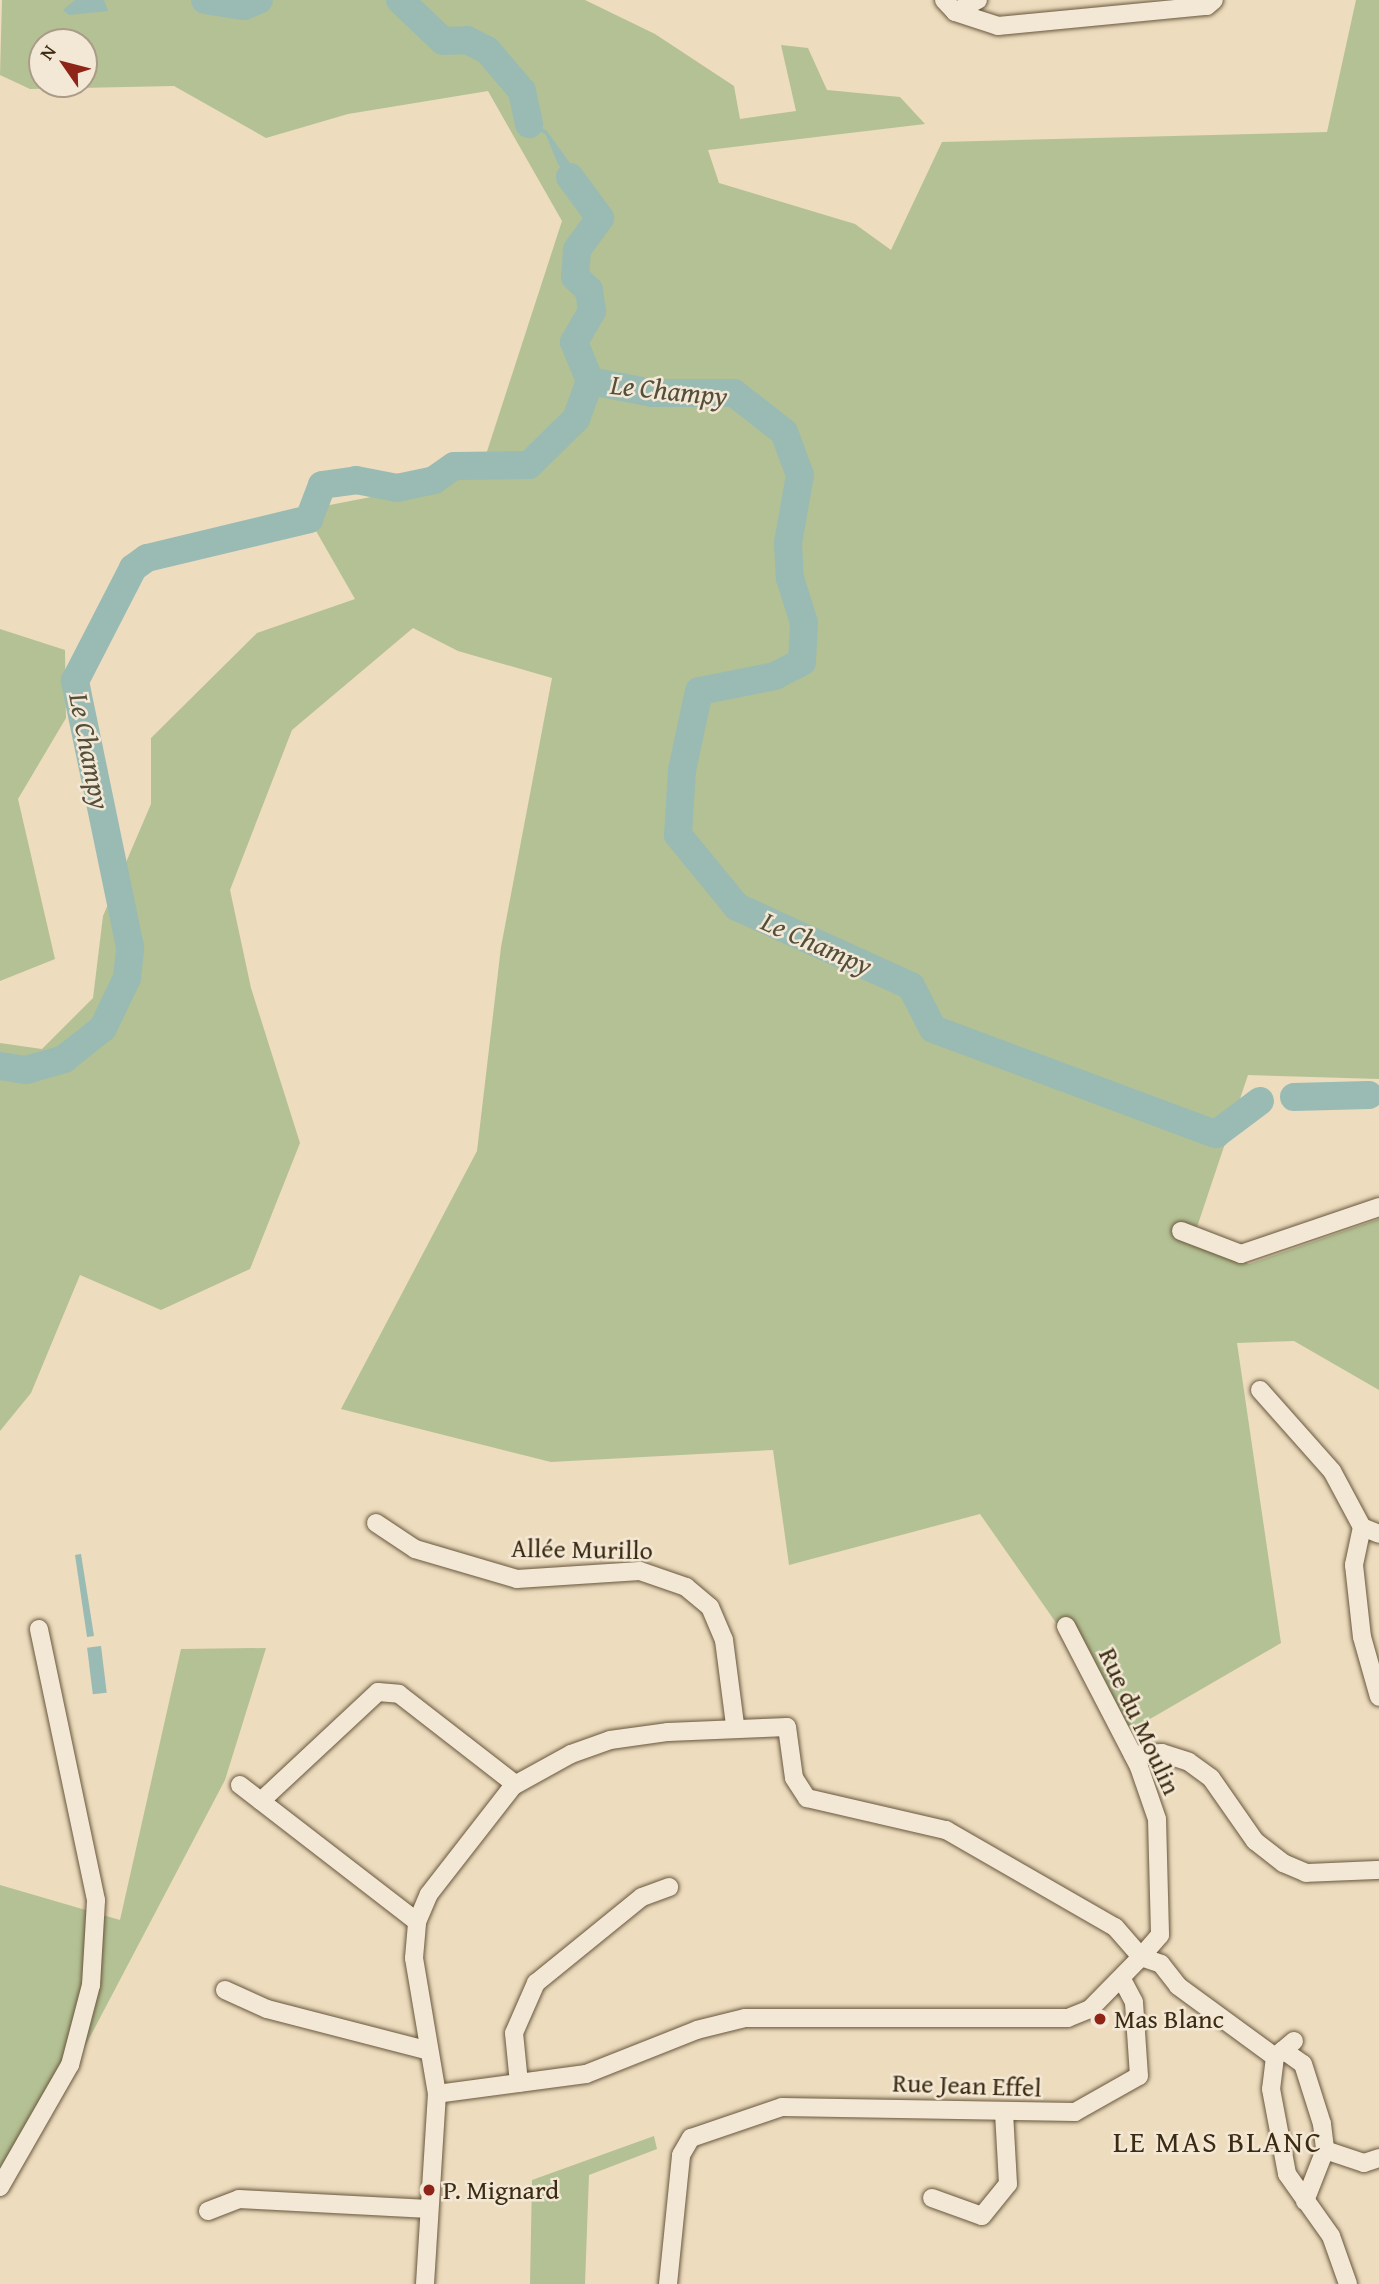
<!DOCTYPE html>
<html>
<head>
<meta charset="utf-8">
<style>
	body { margin:0 }
	#map { position:relative; width:1379px; height:2284px; overflow:hidden; background:#eddcbe; font-family:"Gentium Book Plus",serif }
	div>[style] { position:absolute }
	.green>* { inset:0; background:#b4c194 }
	.water>* { inset:0; background:#99bbb3; transform-origin:0 0 }
	.river>* { height:28px; margin:-14px; padding:0 14px; transform-origin:14px; border-radius:14px; background:#99bbb3 }
	.roads { filter:drop-shadow(0 0 2px #68573d) drop-shadow(0 0 2px #68573d) }
	.minor>* { height:18px; margin:-9px; padding:0 9px; transform-origin:9px; border-radius:9px; background:#f3e8d5 }
	.dots>* { width:19px; height:19px; translate:-50% -50%; box-sizing:border-box; border:4px solid #f3e8d5; border-radius:50% }
	span { translate:-50% -50%; white-space:nowrap; text-align:center; line-height:1.15; -webkit-text-stroke:5px #f3e8d5; paint-order:stroke }
	.street-label { font-size:26px; color:#3c2b12 }
	.poi-label { font-size:26px; color:#3c2b12 }
	.left { translate:0 -50%; text-align:left }
	.water-label { font-size:28px; color:#534f3a; font-style:italic }
	.quarter-label { font-size:30px; color:#3c2b12; letter-spacing:2px }
	.north { position:absolute; left:28px; top:28px; width:70px; height:70px; box-sizing:border-box; background:#f3e8d5; border:2px solid #aa9c87; border-radius:50%; rotate:305deg; font-size:19px; font-weight:700; line-height:28px; text-align:center; color:#3c2b12 }
	.north::after { content:''; display:block; margin:auto; width:24px; height:32px; background:#8f2418; clip-path:polygon(50% 0,100% 100%,50% 72%,0 100%) }
</style>
</head>
<body>
<div id="map">
	<div class="green">
		<div style="clip-path:polygon(evenodd,2px 0,585px 0,655px 34px,734px 86px,740px 119px,796px 111px,781px 45px,808px 48px,827px 90px,900px 97px,925px 124px,708px 150px,719px 183px,855px 224px,891px 250px,942px 142px,1327px 132px,1356px 0,1379px 0,1379px 1079px,1248px 1075px,1194px 1236px,1249px 1264px,1379px 1219px,1379px 1390px,1294px 1341px,1237px 1343px,1281px 1643px,1131px 1730px,980px 1514px,789px 1565px,773px 1450px,551px 1462px,341px 1409px,477px 1151px,501px 947px,552px 678px,458px 651px,413px 628px,292px 730px,230px 890px,251px 988px,300px 1143px,250px 1269px,161px 1310px,80px 1275px,31px 1393px,0 1431px,0 1043px,42px 1049px,93px 998px,103px 916px,151px 804px,151px 738px,257px 633px,355px 599px,304px 510px,479px 476px,562px 221px,488px 91px,348px 114px,266px 138px,174px 86px,30px 89px,0 75px,2px 0,42px 42px,84px 42px,84px 84px,42px 84px,42px 42px)"></div>
		<div style="clip-path:polygon(0 629px,65px 650px,66px 718px,18px 799px,55px 959px,0 981px)"></div>
		<div style="clip-path:polygon(266px 1648px,225px 1780px,81px 2054px,0 2172px,0 1885px,120px 1920px,181px 1649px)"></div>
		<div style="clip-path:polygon(654px 2136px,657px 2149px,589px 2175px,585px 2284px,530px 2284px,532px 2180px)"></div>
	</div>
	<div class="water">
		<div style="clip-path:polygon(75px 0,104px 0,108px 11px,69px 15px,63px 10px)"></div>
		<div style="clip-path:polygon(400px 0,442px 36px,467px 34px,486px 46px,524px 88px,528px 120px,547px 131px,600px 205px,603px 221px,579px 260px,581px 280px,592px 282px,596px 292px,597px 319px,578px 342px,597px 374px,626px 384px,703px 382px,742px 390px,792px 436px,804px 489px,793px 577px,812px 647px,810px 660px,796px 675px,778px 679px,773px 673px,802px 662px,807px 648px,788px 556px,800px 475px,784px 432px,734px 393px,652px 393px,590px 381px,574px 342px,592px 311px,589px 290px,575px 277px,574px 265px,600px 217px,558px 164px,546px 135px,524px 121px,522px 91px,496px 61px,467px 40px,443px 41px)"></div>
		<div style="clip-path:polygon(81px 1554px,94px 1636px,87px 1637px,75px 1555px)"></div>
		<div style="left:101px;top:1646px;width:47px;height:14px;rotate:83deg"></div>
	</div>
	<div class="river">
		<div style="left:205px;top:0;width:39px;rotate:9deg"></div>
		<div style="left:244px;top:6px;width:16px;rotate:-22deg"></div>
		<div style="left:400px;top:0;width:59px;rotate:43.6deg"></div>
		<div style="left:443px;top:41px;width:24px;rotate:-2deg"></div>
		<div style="left:467px;top:40px;width:22px;rotate:27deg"></div>
		<div style="left:487px;top:50px;width:54px;rotate:49.5deg"></div>
		<div style="left:522px;top:91px;width:34px;rotate:78deg"></div>
		<div style="left:570px;top:177px;width:51px;rotate:53.8deg"></div>
		<div style="left:600px;top:218px;width:39px;rotate:126deg"></div>
		<div style="left:577px;top:250px;width:27px;rotate:94deg"></div>
		<div style="left:575px;top:277px;width:19px;rotate:43deg"></div>
		<div style="left:589px;top:290px;width:21px;rotate:82deg"></div>
		<div style="left:592px;top:311px;width:36px;rotate:120deg"></div>
		<div style="left:574px;top:342px;width:42px;rotate:67.7deg"></div>
		<div style="left:0;top:1066px;width:26px;rotate:9deg"></div>
		<div style="left:26px;top:1070px;width:40px;rotate:-16deg"></div>
		<div style="left:64px;top:1059px;width:50px;rotate:-38.5deg"></div>
		<div style="left:103px;top:1028px;width:55px;rotate:-64.4deg"></div>
		<div style="left:127px;top:978px;width:31px;rotate:-84deg"></div>
		<div style="left:130px;top:947px;width:272px;rotate:-101.7deg"></div>
		<div style="left:75px;top:681px;width:127px;rotate:-62.8deg"></div>
		<div style="left:133px;top:568px;width:17px;rotate:-36deg"></div>
		<div style="left:147px;top:558px;width:167px;rotate:-13.5deg"></div>
		<div style="left:309px;top:519px;width:36px;rotate:-69deg"></div>
		<div style="left:322px;top:485px;width:34px;rotate:-8deg"></div>
		<div style="left:356px;top:480px;width:42px;rotate:11deg"></div>
		<div style="left:397px;top:488px;width:38px;rotate:-12deg"></div>
		<div style="left:434px;top:480px;width:24px;rotate:-35deg"></div>
		<div style="left:454px;top:466px;width:75px;rotate:-0.8deg"></div>
		<div style="left:529px;top:465px;width:66px;rotate:-44.4deg"></div>
		<div style="left:576px;top:419px;width:40px;rotate:-69.8deg"></div>
		<div style="left:590px;top:381px;width:63px;rotate:11deg"></div>
		<div style="left:652px;top:393px;width:82px"></div>
		<div style="left:734px;top:393px;width:63px;rotate:38deg"></div>
		<div style="left:784px;top:432px;width:46px;rotate:69.6deg"></div>
		<div style="left:800px;top:475px;width:69px;rotate:100deg"></div>
		<div style="left:788px;top:543px;width:35px;rotate:87deg"></div>
		<div style="left:790px;top:578px;width:47px;rotate:72.7deg"></div>
		<div style="left:804px;top:623px;width:39px;rotate:93deg"></div>
		<div style="left:802px;top:662px;width:30px;rotate:153deg"></div>
		<div style="left:775px;top:676px;width:77px;rotate:168.8deg"></div>
		<div style="left:699px;top:691px;width:81px;rotate:102.1deg"></div>
		<div style="left:682px;top:770px;width:65px;rotate:93.5deg"></div>
		<div style="left:678px;top:835px;width:93px;rotate:50.7deg"></div>
		<div style="left:737px;top:907px;width:191px;rotate:24.4deg"></div>
		<div style="left:911px;top:986px;width:48px;rotate:62.9deg"></div>
		<div style="left:933px;top:1029px;width:302px;rotate:20.4deg"></div>
		<div style="left:1216px;top:1134px;width:55px;rotate:-36.9deg"></div>
		<div style="left:1294px;top:1097px;width:75px;rotate:-1.5deg"></div>
	</div>
	<div class="roads">
		<div class="minor">
			<div style="left:944px;top:0;width:16px;rotate:47deg"></div>
			<div style="left:955px;top:12px;width:45px;rotate:18deg"></div>
			<div style="left:998px;top:26px;width:210px;rotate:-5.5deg"></div>
			<div style="left:1207px;top:6px;width:9px;rotate:-41deg"></div>
			<div style="left:955px;top:12px;width:26px;rotate:-28deg"></div>
			<div style="left:1181px;top:1231px;width:64px;rotate:21deg"></div>
			<div style="left:1241px;top:1254px;width:146px;rotate:-18.8deg"></div>
			<div style="left:1260px;top:1390px;width:108px;rotate:48.4deg"></div>
			<div style="left:1332px;top:1471px;width:64px;rotate:61.8deg"></div>
			<div style="left:1362px;top:1527px;width:39px;rotate:102deg"></div>
			<div style="left:1354px;top:1565px;width:72px;rotate:83.7deg"></div>
			<div style="left:1362px;top:1637px;width:62px;rotate:74.2deg"></div>
			<div style="left:376px;top:1523px;width:47px;rotate:33.7deg"></div>
			<div style="left:415px;top:1549px;width:106px;rotate:16.4deg"></div>
			<div style="left:517px;top:1579px;width:123px;rotate:-3.7deg"></div>
			<div style="left:640px;top:1571px;width:49px;rotate:19.2deg"></div>
			<div style="left:686px;top:1587px;width:31px;rotate:40deg"></div>
			<div style="left:710px;top:1607px;width:36px;rotate:67deg"></div>
			<div style="left:724px;top:1640px;width:86px;rotate:82.6deg"></div>
			<div style="left:1362px;top:1527px;width:18px;rotate:22deg"></div>
			<div style="left:1066px;top:1626px;width:159px;rotate:62.6deg"></div>
			<div style="left:1139px;top:1767px;width:55px;rotate:70.9deg"></div>
			<div style="left:1157px;top:1819px;width:116px;rotate:88.5deg"></div>
			<div style="left:1160px;top:1935px;width:29px;rotate:131deg"></div>
			<div style="left:1141px;top:1957px;width:21px;rotate:19deg"></div>
			<div style="left:1161px;top:1964px;width:28px;rotate:52deg"></div>
			<div style="left:1178px;top:1986px;width:120px;rotate:36.2deg"></div>
			<div style="left:1133px;top:1755px;width:29px;rotate:-4deg"></div>
			<div style="left:1162px;top:1753px;width:28px;rotate:18deg"></div>
			<div style="left:1189px;top:1762px;width:27px;rotate:36deg"></div>
			<div style="left:1211px;top:1778px;width:77px;rotate:55.1deg"></div>
			<div style="left:1255px;top:1841px;width:36px;rotate:38deg"></div>
			<div style="left:1283px;top:1863px;width:25px;rotate:23deg"></div>
			<div style="left:1306px;top:1873px;width:73px;rotate:-2.4deg"></div>
			<div style="left:240px;top:1785px;width:224px;rotate:37.7deg"></div>
			<div style="left:261px;top:1801px;width:160px;rotate:-43deg"></div>
			<div style="left:378px;top:1692px;width:21px;rotate:5deg"></div>
			<div style="left:399px;top:1694px;width:147px;rotate:37.8deg"></div>
			<div style="left:225px;top:1990px;width:46px;rotate:24.3deg"></div>
			<div style="left:267px;top:2009px;width:163px;rotate:14.5deg"></div>
			<div style="left:1294px;top:2041px;width:25px;rotate:140deg"></div>
			<div style="left:1275px;top:2057px;width:32px;rotate:97deg"></div>
			<div style="left:1271px;top:2089px;width:86px;rotate:79.3deg"></div>
			<div style="left:1287px;top:2174px;width:76px;rotate:54.6deg"></div>
			<div style="left:1331px;top:2236px;width:51px;rotate:70.5deg"></div>
			<div style="left:1283px;top:2050px;width:24px;rotate:35deg"></div>
			<div style="left:1303px;top:2064px;width:63px;rotate:72.4deg"></div>
			<div style="left:1322px;top:2124px;width:26px;rotate:83deg"></div>
			<div style="left:1325px;top:2150px;width:55px;rotate:111.4deg"></div>
			<div style="left:519px;top:2083px;width:50px;rotate:-95.7deg"></div>
			<div style="left:514px;top:2033px;width:55px;rotate:-66.3deg"></div>
			<div style="left:536px;top:1983px;width:136px;rotate:-39.1deg"></div>
			<div style="left:642px;top:1897px;width:29px;rotate:-20deg"></div>
			<div style="left:1325px;top:2150px;width:41px;rotate:18.4deg"></div>
			<div style="left:1364px;top:2163px;width:16px;rotate:-18deg"></div>
			<div style="left:0;top:2187px;width:141px;rotate:-60.2deg"></div>
			<div style="left:70px;top:2065px;width:83px;rotate:-75.3deg"></div>
			<div style="left:91px;top:1985px;width:85px;rotate:-86.6deg"></div>
			<div style="left:96px;top:1900px;width:277px;rotate:-101.9deg"></div>
			<div style="left:932px;top:2198px;width:53px;rotate:19.8deg"></div>
			<div style="left:982px;top:2216px;width:41px;rotate:-50.9deg"></div>
			<div style="left:1008px;top:2184px;width:72px;rotate:-93.2deg"></div>
			<div style="left:208px;top:2211px;width:33px;rotate:-21deg"></div>
			<div style="left:239px;top:2199px;width:190px;rotate:3deg"></div>
			<div style="left:425px;top:2284px;width:190px;rotate:-86.4deg"></div>
			<div style="left:437px;top:2094px;width:138px;rotate:-99.6deg"></div>
			<div style="left:414px;top:1958px;width:36px;rotate:-85deg"></div>
			<div style="left:417px;top:1922px;width:30px;rotate:-67deg"></div>
			<div style="left:429px;top:1894px;width:137px;rotate:-52.1deg"></div>
			<div style="left:513px;top:1786px;width:66px;rotate:-28.9deg"></div>
			<div style="left:571px;top:1754px;width:41px;rotate:-19.7deg"></div>
			<div style="left:610px;top:1740px;width:59px;rotate:-7.9deg"></div>
			<div style="left:668px;top:1732px;width:119px;rotate:-2.4deg"></div>
			<div style="left:787px;top:1727px;width:51px;rotate:82.2deg"></div>
			<div style="left:794px;top:1778px;width:24px;rotate:57deg"></div>
			<div style="left:807px;top:1798px;width:143px;rotate:13deg"></div>
			<div style="left:946px;top:1830px;width:195px;rotate:29.9deg"></div>
			<div style="left:1115px;top:1927px;width:40px;rotate:49deg"></div>
			<div style="left:1141px;top:1957px;width:73px;rotate:134.4deg"></div>
			<div style="left:1090px;top:2009px;width:24px;rotate:158deg"></div>
			<div style="left:1068px;top:2018px;width:323px;rotate:180deg"></div>
			<div style="left:745px;top:2018px;width:49px;rotate:166deg"></div>
			<div style="left:697px;top:2030px;width:119px;rotate:158.4deg"></div>
			<div style="left:586px;top:2074px;width:150px;rotate:172.4deg"></div>
			<div style="left:668px;top:2284px;width:130px;rotate:-84.2deg"></div>
			<div style="left:681px;top:2155px;width:20px;rotate:-60deg"></div>
			<div style="left:691px;top:2138px;width:96px;rotate:-18.8deg"></div>
			<div style="left:782px;top:2107px;width:293px;rotate:1deg"></div>
			<div style="left:1075px;top:2112px;width:73px;rotate:-29.4deg"></div>
			<div style="left:1139px;top:2076px;width:74px;rotate:-93.9deg"></div>
			<div style="left:1134px;top:2002px;width:24px;rotate:-118deg"></div>
		</div>
	</div>
	<div class="dots">
		<div style="left:1100px;top:2019px;background:#8f2418"></div>
		<div style="left:429px;top:2190px;background:#8f2418"></div>
	</div>
	<div class="street-label">
		<span style="left:582px;top:1549px;rotate:1deg">Allée Murillo</span>
		<span style="left:1140px;top:1721px;rotate:65deg">Rue du Moulin</span>
		<span style="left:967px;top:2085px;rotate:2deg">Rue Jean Effel</span>
	</div>
	<div class="poi-label">
		<span class="left" style="left:1114px;top:2019px">Mas Blanc</span>
		<span class="left" style="left:443px;top:2190px">P. Mignard</span>
	</div>
	<div class="water-label">
		<span style="left:669px;top:390px;rotate:6deg">Le Champy</span>
		<span style="left:90px;top:751px;rotate:79deg">Le Champy</span>
		<span style="left:817px;top:943px;rotate:24deg">Le Champy</span>
	</div>
	<div class="quarter-label">
		<span style="left:1218px;top:2141px">LE MAS BLANC</span>
	</div>
	<div class="north">N</div>
</div>
</body>
</html>
